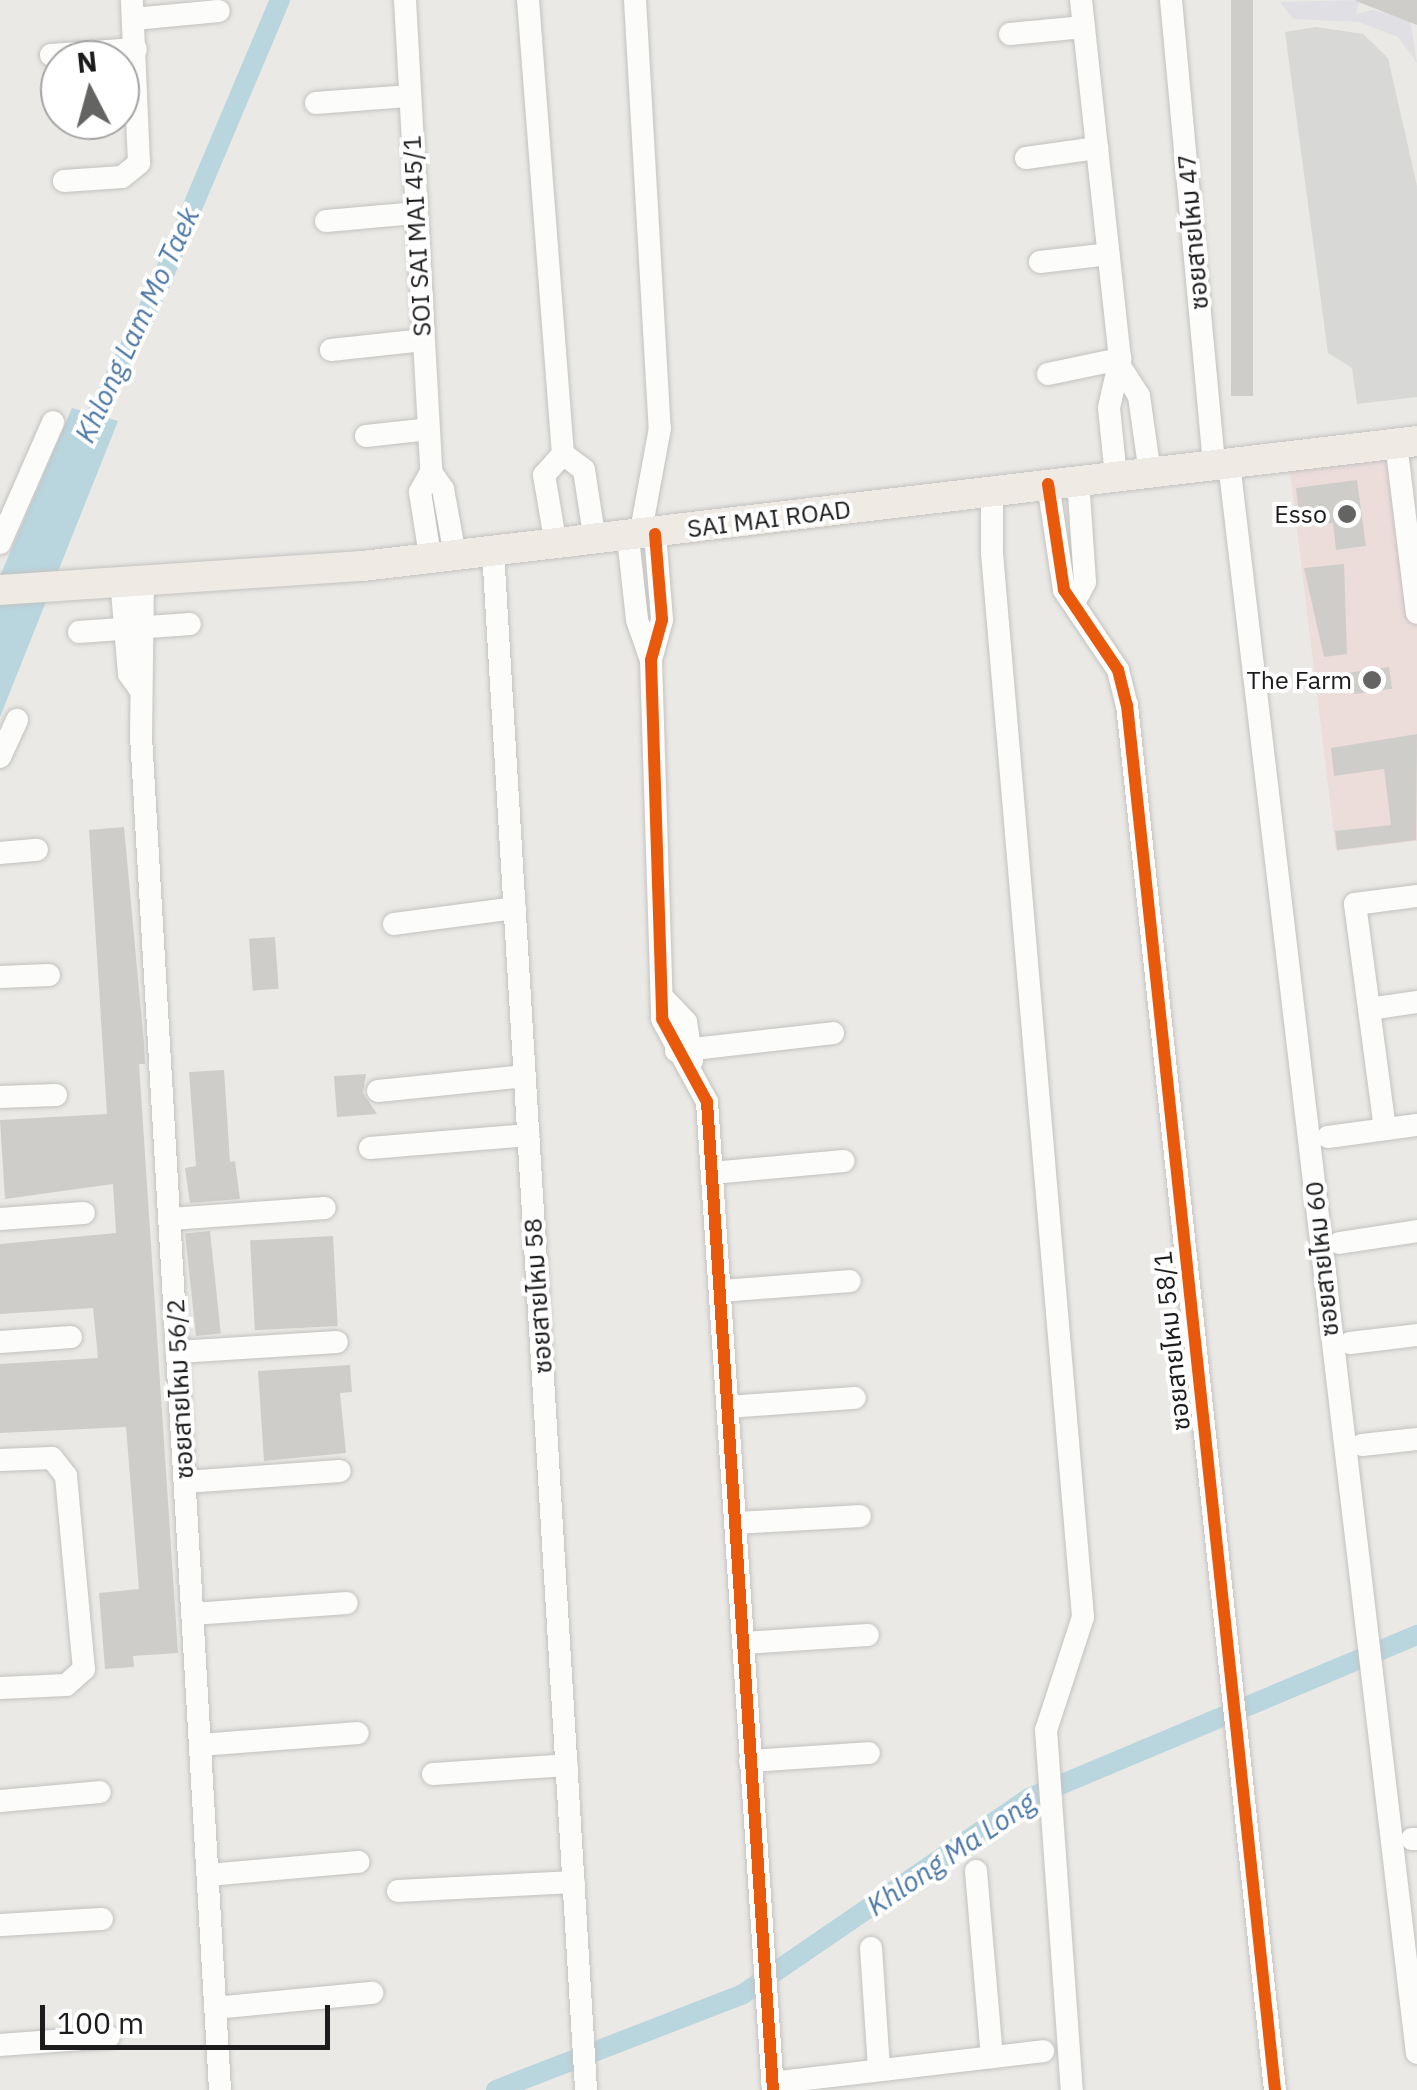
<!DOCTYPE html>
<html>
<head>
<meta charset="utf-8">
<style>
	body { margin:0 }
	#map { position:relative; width:1417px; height:2090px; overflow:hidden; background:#eae9e5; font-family:"IBM Plex Sans","Noto Sans Thai",sans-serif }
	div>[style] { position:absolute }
	.commercial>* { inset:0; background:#ecdddb }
	.religious>* { inset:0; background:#d8d8d6 }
	.plaza>* { inset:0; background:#e0dfe4 }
	.water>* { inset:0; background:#b9d5dd }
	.canal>* { height:20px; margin:-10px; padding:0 10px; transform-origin:10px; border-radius:10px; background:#b9d5dd }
	.building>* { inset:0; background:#cfcdca; transform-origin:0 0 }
	.roads { filter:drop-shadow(0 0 2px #c3c2c1) drop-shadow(0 0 2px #c3c2c1) }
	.minor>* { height:22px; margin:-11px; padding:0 11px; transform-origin:11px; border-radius:11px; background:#fcfcfb }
	.major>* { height:30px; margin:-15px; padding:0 15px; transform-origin:15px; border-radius:15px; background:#efebe4 }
	.cycleway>* { height:12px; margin:-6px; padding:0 6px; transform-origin:6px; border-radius:6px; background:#e8590c }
	.dots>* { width:28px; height:28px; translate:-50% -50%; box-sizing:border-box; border:5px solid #fff; border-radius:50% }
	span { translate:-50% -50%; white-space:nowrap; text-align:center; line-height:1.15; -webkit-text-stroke:8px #fff; paint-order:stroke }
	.street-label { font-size:25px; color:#1c1c1c }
	.poi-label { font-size:25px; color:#1c1c1c }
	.right { translate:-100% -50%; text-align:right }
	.water-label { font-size:28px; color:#4d78a7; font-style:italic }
	.north { position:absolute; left:40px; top:40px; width:100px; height:100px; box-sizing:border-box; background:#fff; border:2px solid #a4a4a4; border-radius:50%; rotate:354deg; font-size:28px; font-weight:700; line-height:40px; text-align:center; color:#1c1c1c }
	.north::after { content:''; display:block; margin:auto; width:35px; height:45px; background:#646462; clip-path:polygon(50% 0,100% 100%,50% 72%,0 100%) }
	.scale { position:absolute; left:40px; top:2005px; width:290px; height:45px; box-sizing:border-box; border:5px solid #1c1c1c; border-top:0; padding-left:12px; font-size:30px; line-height:35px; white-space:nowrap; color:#1c1c1c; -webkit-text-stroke:8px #fff; paint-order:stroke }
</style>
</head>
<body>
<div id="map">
	<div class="commercial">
		<div style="clip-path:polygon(1396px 443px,1417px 595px,1417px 841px,1336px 851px,1288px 455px)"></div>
	</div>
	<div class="religious">
		<div style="clip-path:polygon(1316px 27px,1363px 34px,1388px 58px,1417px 186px,1417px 397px,1357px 404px,1352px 368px,1328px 353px,1285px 32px)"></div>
	</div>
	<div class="plaza">
		<div style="clip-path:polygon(1360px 0,1356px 14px,1373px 10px,1410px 20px,1417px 63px,1398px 37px,1359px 22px,1293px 19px,1280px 2px)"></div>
	</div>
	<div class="water">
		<div style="clip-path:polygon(72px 408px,118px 421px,0 717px,0 576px)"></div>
	</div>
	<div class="canal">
		<div style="left:86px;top:437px;width:162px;rotate:-64.1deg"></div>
		<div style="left:157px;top:291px;width:316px;rotate:-67.1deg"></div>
		<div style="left:496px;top:2090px;width:265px;rotate:-21.2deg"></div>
		<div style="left:743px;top:1994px;width:347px;rotate:-34.4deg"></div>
		<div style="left:1029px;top:1798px;width:421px;rotate:-22.8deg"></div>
	</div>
	<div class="building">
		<div style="left:1231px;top:0;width:22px;height:396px"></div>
		<div style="clip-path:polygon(1356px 0,1417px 0,1417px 25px,1356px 1px)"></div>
		<div style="clip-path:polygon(1357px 480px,1366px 546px,1336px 550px,1333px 523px,1300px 526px,1296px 488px)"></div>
		<div style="clip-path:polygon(1344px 564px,1347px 654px,1324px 657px,1304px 568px)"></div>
		<div style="left:1389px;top:667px;width:22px;height:39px;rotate:82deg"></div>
		<div style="clip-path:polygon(1417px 734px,1416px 840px,1337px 850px,1335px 831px,1391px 825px,1384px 769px,1334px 776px,1331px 748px)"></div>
		<div style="clip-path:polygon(124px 827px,144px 1044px,145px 1064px,139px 1064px,178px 1653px,133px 1656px,134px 1667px,105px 1669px,99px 1593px,139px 1589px,126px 1427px,0 1433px,0 1364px,98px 1358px,93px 1308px,0 1314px,0 1244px,116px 1233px,113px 1184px,5px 1199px,0 1120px,107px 1114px,89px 830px)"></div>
		<div style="left:275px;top:937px;width:52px;height:26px;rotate:86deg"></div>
		<div style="clip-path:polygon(224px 1070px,230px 1162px,235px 1161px,240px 1199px,190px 1203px,185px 1168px,196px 1166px,189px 1072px)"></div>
		<div style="clip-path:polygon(366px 1074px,363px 1093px,377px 1114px,337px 1117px,334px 1076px)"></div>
		<div style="left:210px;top:1231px;width:103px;height:25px;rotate:84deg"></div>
		<div style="left:333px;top:1236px;width:90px;height:83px;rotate:87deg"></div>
		<div style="clip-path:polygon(350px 1365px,352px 1392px,340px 1393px,346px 1453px,264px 1461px,258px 1371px)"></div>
	</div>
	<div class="roads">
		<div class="minor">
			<div style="left:405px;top:0;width:473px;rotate:86.8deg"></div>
			<div style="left:431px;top:472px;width:23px;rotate:119deg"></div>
			<div style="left:420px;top:492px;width:65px;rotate:81.1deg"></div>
			<div style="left:528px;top:0;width:455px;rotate:85.6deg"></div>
			<div style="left:563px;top:454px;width:28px;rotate:132deg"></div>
			<div style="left:544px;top:475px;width:71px;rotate:80.3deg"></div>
			<div style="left:635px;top:0;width:429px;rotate:86.7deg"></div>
			<div style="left:660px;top:428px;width:110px;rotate:100.5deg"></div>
			<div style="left:1081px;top:0;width:361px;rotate:83.8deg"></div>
			<div style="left:1120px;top:359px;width:50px;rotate:102.7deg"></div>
			<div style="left:1109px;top:408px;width:69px;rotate:84.2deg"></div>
			<div style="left:1171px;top:0;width:466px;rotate:84.7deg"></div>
			<div style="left:134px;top:19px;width:85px;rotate:-5.4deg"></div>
			<div style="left:1010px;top:34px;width:74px;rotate:-5.4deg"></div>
			<div style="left:51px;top:55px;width:85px;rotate:-4deg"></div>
			<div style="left:316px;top:103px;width:94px;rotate:-4.3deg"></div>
			<div style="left:1026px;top:158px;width:72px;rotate:-8deg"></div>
			<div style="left:64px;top:181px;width:58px;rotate:-3.9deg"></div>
			<div style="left:122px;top:177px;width:22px;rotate:-39deg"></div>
			<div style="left:139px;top:163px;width:163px;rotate:-92.5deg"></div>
			<div style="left:326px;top:221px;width:89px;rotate:-5.1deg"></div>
			<div style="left:1040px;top:262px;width:69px;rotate:-6.6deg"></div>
			<div style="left:331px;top:350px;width:93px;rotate:-6.2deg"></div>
			<div style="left:1121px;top:368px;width:33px;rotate:57deg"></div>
			<div style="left:1139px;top:396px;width:78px;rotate:81.9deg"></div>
			<div style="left:1048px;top:374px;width:74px;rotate:-11.8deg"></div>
			<div style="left:366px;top:436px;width:63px;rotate:-6.3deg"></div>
			<div style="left:1396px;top:443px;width:171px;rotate:83deg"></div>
			<div style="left:563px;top:454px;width:26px;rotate:37deg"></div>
			<div style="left:584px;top:470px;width:72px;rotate:81.2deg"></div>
			<div style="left:1229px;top:463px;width:1601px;rotate:83.26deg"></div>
			<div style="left:431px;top:472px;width:21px;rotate:55deg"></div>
			<div style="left:443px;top:489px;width:67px;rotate:79.7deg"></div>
			<div style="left:1048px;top:484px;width:107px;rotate:81.4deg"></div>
			<div style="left:1064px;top:590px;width:97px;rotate:56deg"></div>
			<div style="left:1118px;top:670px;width:36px;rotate:76deg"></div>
			<div style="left:1127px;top:705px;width:1393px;rotate:83.9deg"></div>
			<div style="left:992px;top:491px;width:62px;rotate:90deg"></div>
			<div style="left:992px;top:553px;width:1068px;rotate:85.11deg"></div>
			<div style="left:1083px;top:1617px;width:119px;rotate:108.1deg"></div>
			<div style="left:1046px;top:1730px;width:361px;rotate:85.9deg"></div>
			<div style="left:655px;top:534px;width:86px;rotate:85.3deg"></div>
			<div style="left:662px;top:620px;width:41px;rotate:105.4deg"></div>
			<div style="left:651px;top:660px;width:359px;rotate:88.2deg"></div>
			<div style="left:662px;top:1019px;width:94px;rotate:61.5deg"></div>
			<div style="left:707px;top:1102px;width:990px;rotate:86.18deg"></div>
			<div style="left:628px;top:538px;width:82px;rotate:83.7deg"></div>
			<div style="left:637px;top:620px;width:42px;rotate:70.7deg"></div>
			<div style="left:0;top:543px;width:132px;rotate:-66.3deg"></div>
			<div style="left:493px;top:551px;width:1542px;rotate:86.54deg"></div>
			<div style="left:143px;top:577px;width:159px;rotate:90.7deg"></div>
			<div style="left:141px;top:736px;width:1356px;rotate:86.66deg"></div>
			<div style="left:121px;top:579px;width:95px;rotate:85.2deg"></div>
			<div style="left:129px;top:674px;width:17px;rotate:54deg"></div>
			<div style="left:1076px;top:599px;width:19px;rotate:-62deg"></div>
			<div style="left:1085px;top:582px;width:102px;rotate:-93.9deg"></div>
			<div style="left:79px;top:632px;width:111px;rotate:-4.1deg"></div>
			<div style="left:0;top:757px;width:41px;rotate:-65.3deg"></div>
			<div style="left:0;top:853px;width:37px;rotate:-5deg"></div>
			<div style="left:394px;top:924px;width:122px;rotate:-7.5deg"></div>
			<div style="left:0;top:977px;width:49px;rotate:-2.3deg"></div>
			<div style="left:665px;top:1000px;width:30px;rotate:46deg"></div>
			<div style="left:686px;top:1022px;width:39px;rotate:81deg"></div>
			<div style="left:1369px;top:1009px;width:49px;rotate:-8.3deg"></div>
			<div style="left:676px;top:1051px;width:158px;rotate:-6.5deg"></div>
			<div style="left:378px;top:1091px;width:148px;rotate:-5.8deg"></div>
			<div style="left:0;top:1097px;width:56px;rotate:-2deg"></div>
			<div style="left:1385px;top:1129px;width:227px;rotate:-97.6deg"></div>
			<div style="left:1355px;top:904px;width:63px;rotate:-7.4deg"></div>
			<div style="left:1328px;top:1137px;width:90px;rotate:-7.7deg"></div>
			<div style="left:370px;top:1148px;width:159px;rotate:-4.7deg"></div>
			<div style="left:712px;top:1173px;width:132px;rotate:-5.2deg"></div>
			<div style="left:0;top:1219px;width:84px;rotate:-4.1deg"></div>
			<div style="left:170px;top:1219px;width:155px;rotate:-4.1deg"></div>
			<div style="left:1339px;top:1243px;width:79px;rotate:-8.7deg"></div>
			<div style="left:721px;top:1291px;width:129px;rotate:-4.4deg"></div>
			<div style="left:0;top:1342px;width:71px;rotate:-4deg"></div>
			<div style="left:1350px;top:1343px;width:67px;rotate:-6.8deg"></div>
			<div style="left:178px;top:1352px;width:159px;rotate:-3.6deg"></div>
			<div style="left:728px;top:1407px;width:127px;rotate:-4.1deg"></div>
			<div style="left:1362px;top:1445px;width:55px;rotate:-6.2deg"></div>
			<div style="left:0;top:1460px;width:52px;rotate:-2.2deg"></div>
			<div style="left:52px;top:1458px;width:23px;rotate:52deg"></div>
			<div style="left:66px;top:1476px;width:194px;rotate:84.7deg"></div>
			<div style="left:84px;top:1669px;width:24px;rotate:138deg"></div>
			<div style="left:66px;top:1685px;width:66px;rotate:177.4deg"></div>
			<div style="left:185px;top:1482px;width:155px;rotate:-4.1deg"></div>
			<div style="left:735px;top:1523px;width:125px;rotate:-3.2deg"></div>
			<div style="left:193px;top:1614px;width:154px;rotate:-4.1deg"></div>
			<div style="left:743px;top:1643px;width:125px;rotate:-3.7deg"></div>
			<div style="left:200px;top:1745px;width:158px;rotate:-4.3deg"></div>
			<div style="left:750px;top:1761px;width:119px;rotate:-3.8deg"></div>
			<div style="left:433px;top:1774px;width:134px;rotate:-3.8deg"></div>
			<div style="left:0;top:1801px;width:100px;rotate:-5.1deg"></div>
			<div style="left:1412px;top:1839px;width:5px"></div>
			<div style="left:976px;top:1871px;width:187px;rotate:85.1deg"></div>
			<div style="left:208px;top:1875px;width:151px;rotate:-5deg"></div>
			<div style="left:398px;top:1891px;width:176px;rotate:-2.9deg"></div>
			<div style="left:0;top:1925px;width:102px;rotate:-3.4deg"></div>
			<div style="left:871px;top:1948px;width:121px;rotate:86.2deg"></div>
			<div style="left:215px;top:2008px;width:158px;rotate:-5.5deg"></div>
			<div style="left:0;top:2045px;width:109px;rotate:-4.2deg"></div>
			<div style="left:772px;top:2083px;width:273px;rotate:-6.7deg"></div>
		</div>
		<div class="major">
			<div style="left:0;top:590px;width:364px;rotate:-3.8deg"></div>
			<div style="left:363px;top:566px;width:1061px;rotate:-6.76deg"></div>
		</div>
	</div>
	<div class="cycleway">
		<div style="left:1048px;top:484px;width:107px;rotate:81.4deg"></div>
		<div style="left:1064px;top:590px;width:97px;rotate:56deg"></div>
		<div style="left:1118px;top:670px;width:36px;rotate:76deg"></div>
		<div style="left:1127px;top:705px;width:1393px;rotate:83.9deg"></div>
		<div style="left:655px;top:534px;width:86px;rotate:85.3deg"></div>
		<div style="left:662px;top:620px;width:41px;rotate:105.4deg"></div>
		<div style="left:651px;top:660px;width:359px;rotate:88.2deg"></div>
		<div style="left:662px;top:1019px;width:94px;rotate:61.5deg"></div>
		<div style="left:707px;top:1102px;width:990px;rotate:86.18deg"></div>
	</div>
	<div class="dots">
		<div style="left:1347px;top:514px;background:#646462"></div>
		<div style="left:1372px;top:680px;background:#646462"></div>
	</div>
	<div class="street-label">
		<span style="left:1193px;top:232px;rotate:-95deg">ซอยสายไหม 47</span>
		<span style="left:417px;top:236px;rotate:-93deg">SOI SAI MAI 45/1</span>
		<span style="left:769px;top:519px;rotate:-7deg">SAI MAI ROAD</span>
		<span style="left:1322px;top:1259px;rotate:-96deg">ซอยสายไหม 60</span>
		<span style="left:538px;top:1296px;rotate:-94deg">ซอยสายไหม 58</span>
		<span style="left:1172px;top:1341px;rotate:-96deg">ซอยสายไหม 58/1</span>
		<span style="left:180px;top:1389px;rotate:-93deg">ซอยสายไหม 56/2</span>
	</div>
	<div class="poi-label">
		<span class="right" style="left:1327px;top:514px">Esso</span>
		<span class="right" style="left:1352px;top:680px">The Farm</span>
	</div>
	<div class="water-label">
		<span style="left:137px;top:325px;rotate:-65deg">Khlong Lam Mo Taek</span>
		<span style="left:951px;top:1854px;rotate:-34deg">Khlong Ma Long</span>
	</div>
	<div class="north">N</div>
	<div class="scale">100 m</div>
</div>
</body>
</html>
